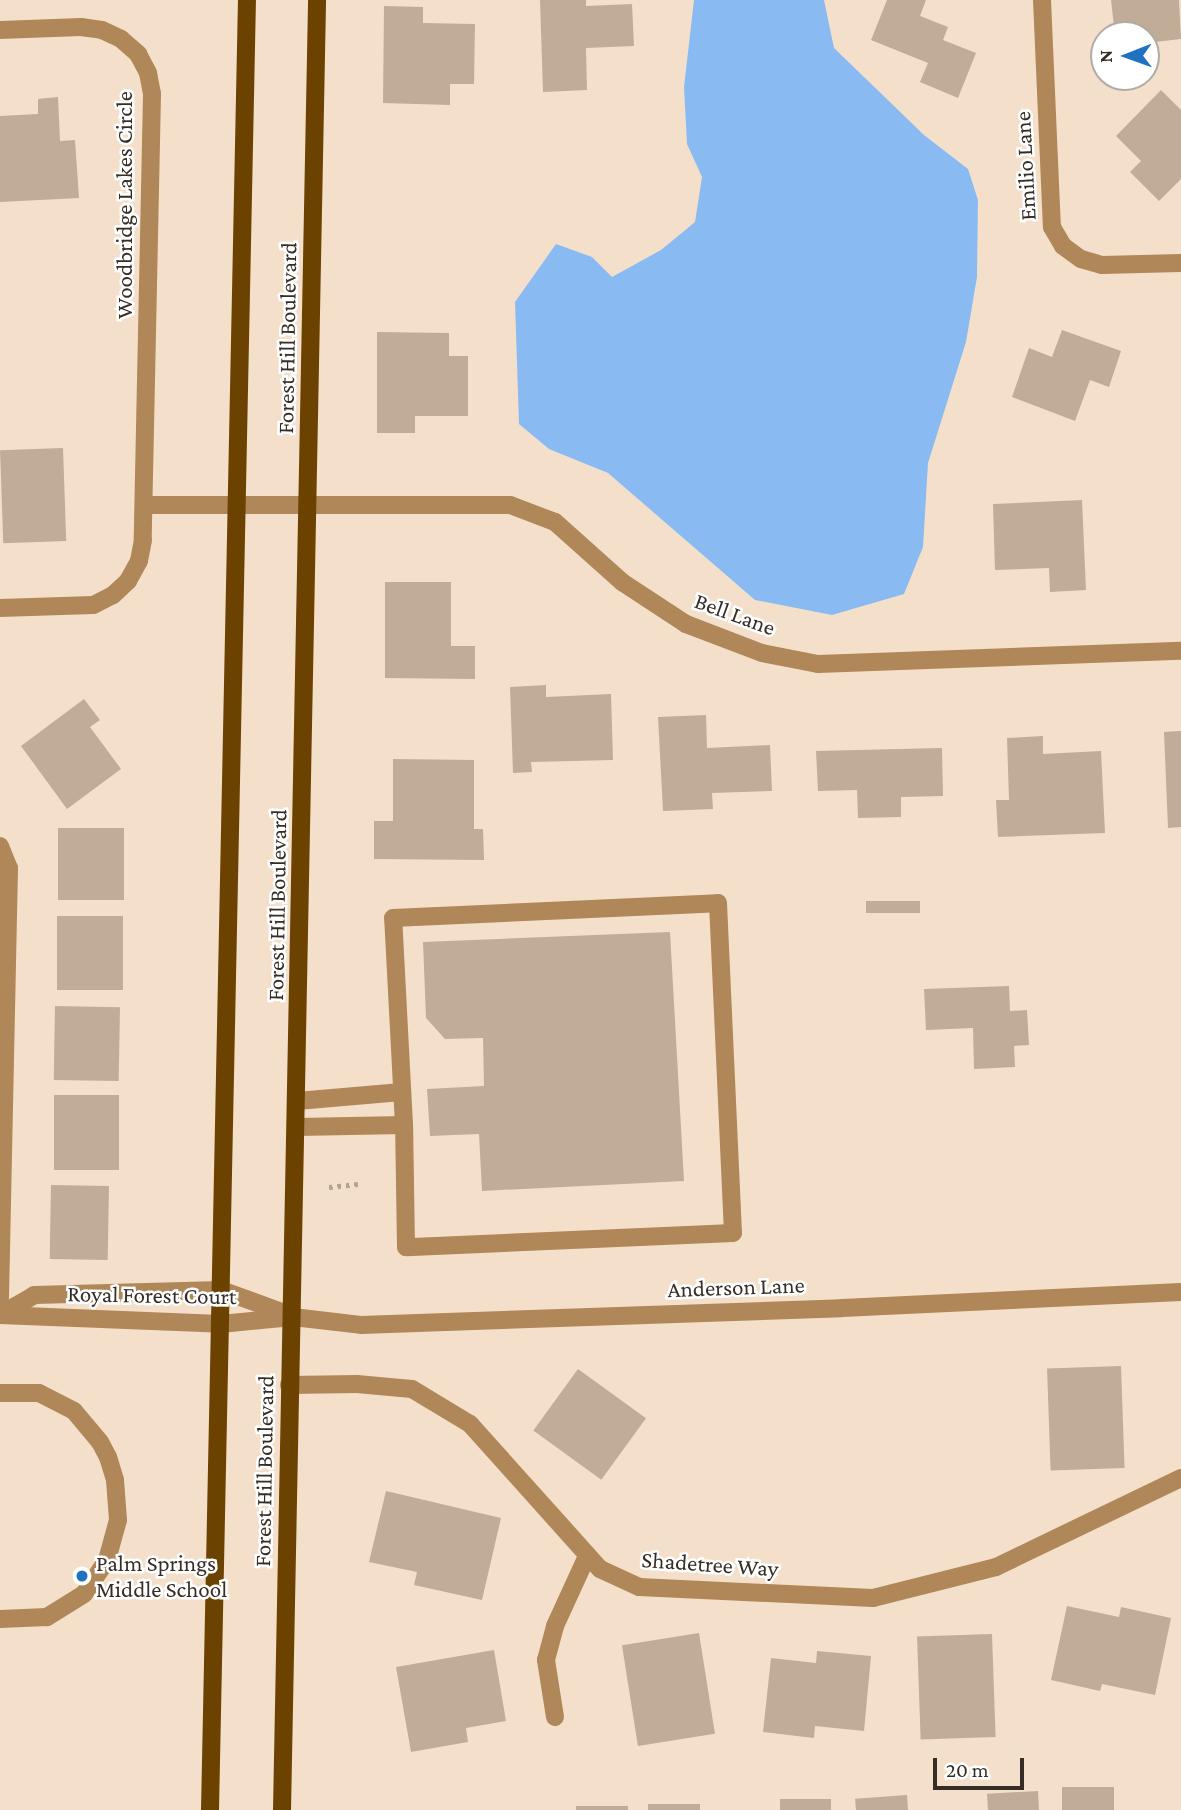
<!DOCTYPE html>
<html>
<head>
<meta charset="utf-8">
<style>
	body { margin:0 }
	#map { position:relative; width:1181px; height:1810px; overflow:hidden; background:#f4e0ca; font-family:"Crimson Pro",serif }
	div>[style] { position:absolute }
	.water>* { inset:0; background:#89bbf2 }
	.building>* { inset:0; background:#c0ac97; transform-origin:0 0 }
	.path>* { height:4.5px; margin-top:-2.25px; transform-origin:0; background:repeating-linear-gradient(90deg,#b2a291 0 3.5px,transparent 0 8.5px) }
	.minor>* { height:18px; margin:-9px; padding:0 9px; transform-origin:9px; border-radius:9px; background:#b08759 }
	.major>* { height:18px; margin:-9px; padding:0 9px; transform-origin:9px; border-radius:9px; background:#6c4200 }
	.dots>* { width:19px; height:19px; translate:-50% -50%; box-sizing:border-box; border:4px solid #fff; border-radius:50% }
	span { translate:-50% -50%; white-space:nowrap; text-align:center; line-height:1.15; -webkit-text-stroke:5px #fff; paint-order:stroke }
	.street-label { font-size:23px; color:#362e26 }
	.poi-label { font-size:23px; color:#362e26 }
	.left { translate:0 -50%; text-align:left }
	.north { position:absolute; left:1090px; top:21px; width:70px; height:70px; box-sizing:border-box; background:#fff; border:2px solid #afaba8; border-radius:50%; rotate:269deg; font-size:19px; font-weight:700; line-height:28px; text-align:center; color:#362e26 }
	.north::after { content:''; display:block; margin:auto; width:24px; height:32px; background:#2072c1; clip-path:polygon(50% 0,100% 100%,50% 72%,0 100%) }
	.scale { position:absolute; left:933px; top:1758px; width:91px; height:32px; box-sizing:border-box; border:4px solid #362e26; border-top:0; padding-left:9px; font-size:21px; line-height:24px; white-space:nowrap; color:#362e26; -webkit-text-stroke:5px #fff; paint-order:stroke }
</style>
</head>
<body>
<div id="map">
	<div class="water">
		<div style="clip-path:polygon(694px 0,824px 0,834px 48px,924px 135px,968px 169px,978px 200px,977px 277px,966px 342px,928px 463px,923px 547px,904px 594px,832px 615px,755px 600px,608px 473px,549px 449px,519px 424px,515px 302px,556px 244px,592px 257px,612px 277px,661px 250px,695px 222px,702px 177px,687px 144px,684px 87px)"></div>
	</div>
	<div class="building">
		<div style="clip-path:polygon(540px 0,586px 0,586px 6px,632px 4px,634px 46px,586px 48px,587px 90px,543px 92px)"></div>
		<div style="clip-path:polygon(887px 0,926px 0,920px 16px,948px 27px,943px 40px,976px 53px,958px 98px,920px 82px,928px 63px,871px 40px)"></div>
		<div style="clip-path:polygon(1111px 0,1179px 0,1181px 39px,1146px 43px,1146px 35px,1115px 35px)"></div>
		<div style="clip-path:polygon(384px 6px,423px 7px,423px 23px,475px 24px,474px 84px,450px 84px,450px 105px,383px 103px)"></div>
		<div style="clip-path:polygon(1161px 90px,1181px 110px,1181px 179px,1159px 201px,1130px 172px,1141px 161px,1116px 136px)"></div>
		<div style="clip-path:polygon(58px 97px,60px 141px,75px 140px,79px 198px,0 202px,0 116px,38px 114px,38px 99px)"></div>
		<div style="clip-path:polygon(1062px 330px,1121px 351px,1109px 387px,1090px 380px,1075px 421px,1012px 397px,1029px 348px,1052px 357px)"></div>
		<div style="clip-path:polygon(377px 332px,449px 333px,449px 356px,468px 356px,468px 416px,415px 416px,415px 433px,377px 433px)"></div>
		<div style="left:63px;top:448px;width:93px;height:63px;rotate:88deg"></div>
		<div style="clip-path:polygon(1082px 500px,1086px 590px,1050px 592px,1049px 568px,995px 570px,993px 504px)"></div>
		<div style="clip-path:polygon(385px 582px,451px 582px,451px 646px,475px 646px,475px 679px,385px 678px)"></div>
		<div style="clip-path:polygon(546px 685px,546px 697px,611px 694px,613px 760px,531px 762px,532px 772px,513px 773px,510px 687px)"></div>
		<div style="clip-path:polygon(84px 699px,100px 720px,90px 727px,121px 769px,67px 809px,21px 746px)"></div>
		<div style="clip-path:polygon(706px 715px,707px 748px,770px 745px,772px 791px,712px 793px,713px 809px,663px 811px,658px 717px)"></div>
		<div style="clip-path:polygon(1181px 731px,1181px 827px,1168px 828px,1164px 732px)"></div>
		<div style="clip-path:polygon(1043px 736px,1043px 754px,1101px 751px,1105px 833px,998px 837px,996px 800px,1009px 800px,1007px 738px)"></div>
		<div style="clip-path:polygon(942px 748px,943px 796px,901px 797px,901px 817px,858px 818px,857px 790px,818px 791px,816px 751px)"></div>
		<div style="clip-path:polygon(393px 759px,474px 760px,474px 829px,483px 829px,484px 860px,374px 859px,374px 821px,393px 821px)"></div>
		<div style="left:58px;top:828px;width:66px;height:72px"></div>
		<div style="left:920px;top:901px;width:12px;height:54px;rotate:90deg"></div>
		<div style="left:57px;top:916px;width:66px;height:74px"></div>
		<div style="clip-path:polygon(670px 932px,684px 1181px,482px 1191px,479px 1134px,430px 1136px,427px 1089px,484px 1086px,483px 1038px,445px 1039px,426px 1018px,423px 942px)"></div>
		<div style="clip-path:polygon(1009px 986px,1010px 1011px,1027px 1010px,1029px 1045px,1014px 1046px,1015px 1067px,974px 1069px,973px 1028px,926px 1030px,924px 989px)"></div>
		<div style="left:55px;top:1006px;width:65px;height:74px;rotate:1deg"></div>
		<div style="left:119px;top:1095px;width:75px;height:65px;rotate:90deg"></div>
		<div style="left:51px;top:1185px;width:58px;height:74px;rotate:1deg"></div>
		<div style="left:1121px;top:1366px;width:102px;height:74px;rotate:88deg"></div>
		<div style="left:578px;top:1369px;width:84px;height:76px;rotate:36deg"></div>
		<div style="clip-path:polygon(386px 1491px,501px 1518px,482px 1600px,414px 1585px,417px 1572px,369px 1562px)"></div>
		<div style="clip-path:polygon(1067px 1606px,1119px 1617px,1121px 1607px,1171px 1618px,1155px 1695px,1102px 1684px,1100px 1691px,1051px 1680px)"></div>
		<div style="left:699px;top:1633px;width:102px;height:78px;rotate:81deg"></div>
		<div style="left:992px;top:1634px;width:103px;height:75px;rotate:88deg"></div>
		<div style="clip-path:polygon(494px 1650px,506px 1721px,466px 1728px,468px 1742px,411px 1752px,396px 1667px)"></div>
		<div style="clip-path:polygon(817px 1651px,871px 1656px,864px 1731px,815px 1726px,814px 1738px,763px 1732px,771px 1658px,816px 1663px)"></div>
		<div style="left:1114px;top:1787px;width:23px;height:52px;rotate:90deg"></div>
		<div style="left:1038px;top:1791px;width:19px;height:51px;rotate:87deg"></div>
		<div style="left:907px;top:1795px;width:15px;height:52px;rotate:86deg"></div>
		<div style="left:780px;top:1799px;width:51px;height:11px"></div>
		<div style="left:648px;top:1804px;width:52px;height:6px"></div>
		<div style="left:576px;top:1806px;width:52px;height:4px"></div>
	</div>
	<div class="path">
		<div style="left:329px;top:1187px;width:29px;rotate:-6deg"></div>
	</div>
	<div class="minor">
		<div style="left:1042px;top:0;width:227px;rotate:87.5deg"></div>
		<div style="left:1052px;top:227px;width:22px;rotate:60deg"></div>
		<div style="left:1063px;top:246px;width:22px;rotate:36deg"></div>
		<div style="left:1081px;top:259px;width:22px;rotate:16deg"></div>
		<div style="left:1102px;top:265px;width:79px;rotate:-1.5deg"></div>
		<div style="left:0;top:30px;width:81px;rotate:-2.1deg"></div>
		<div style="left:81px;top:27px;width:21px;rotate:8deg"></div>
		<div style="left:102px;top:30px;width:21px;rotate:25deg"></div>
		<div style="left:121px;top:39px;width:23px;rotate:41deg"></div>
		<div style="left:138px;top:54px;width:21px;rotate:62deg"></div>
		<div style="left:148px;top:73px;width:21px;rotate:79deg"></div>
		<div style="left:152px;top:94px;width:446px;rotate:91.2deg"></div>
		<div style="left:143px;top:540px;width:21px;rotate:101deg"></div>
		<div style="left:139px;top:561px;width:23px;rotate:119deg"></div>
		<div style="left:128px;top:581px;width:21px;rotate:137deg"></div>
		<div style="left:113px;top:595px;width:22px;rotate:153deg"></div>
		<div style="left:93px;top:605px;width:93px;rotate:178.2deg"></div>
		<div style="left:144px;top:505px;width:366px"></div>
		<div style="left:510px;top:505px;width:48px;rotate:20.7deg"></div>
		<div style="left:555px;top:522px;width:90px;rotate:41.8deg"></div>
		<div style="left:622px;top:582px;width:77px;rotate:33.3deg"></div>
		<div style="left:686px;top:624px;width:81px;rotate:20.9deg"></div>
		<div style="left:762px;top:653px;width:57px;rotate:11.1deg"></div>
		<div style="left:818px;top:664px;width:363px;rotate:-2.1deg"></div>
		<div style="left:0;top:846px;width:24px;rotate:68deg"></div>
		<div style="left:9px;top:868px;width:430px;rotate:91.2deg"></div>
		<div style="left:718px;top:903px;width:330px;rotate:87.4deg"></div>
		<div style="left:733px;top:1233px;width:327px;rotate:177.5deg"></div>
		<div style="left:406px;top:1247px;width:122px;rotate:-90.9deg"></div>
		<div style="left:404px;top:1125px;width:207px;rotate:-93deg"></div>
		<div style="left:393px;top:918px;width:325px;rotate:-2.6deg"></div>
		<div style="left:297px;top:1101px;width:105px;rotate:-4.9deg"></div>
		<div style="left:297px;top:1127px;width:107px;rotate:-1.1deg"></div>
		<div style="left:0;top:1315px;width:221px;rotate:2.3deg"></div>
		<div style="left:221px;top:1324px;width:72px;rotate:-5.6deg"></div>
		<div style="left:293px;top:1317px;width:68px;rotate:6.7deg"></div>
		<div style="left:361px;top:1325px;width:481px;rotate:-2deg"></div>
		<div style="left:842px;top:1308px;width:339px;rotate:-2.7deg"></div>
		<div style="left:0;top:1315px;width:39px;rotate:-30deg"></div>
		<div style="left:34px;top:1295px;width:187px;rotate:-1.5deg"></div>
		<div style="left:221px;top:1290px;width:73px;rotate:19.9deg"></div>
		<div style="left:289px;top:1385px;width:68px;rotate:-0.8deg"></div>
		<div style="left:357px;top:1384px;width:55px;rotate:5.2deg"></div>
		<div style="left:412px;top:1389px;width:68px;rotate:31.1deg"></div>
		<div style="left:470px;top:1424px;width:195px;rotate:48.1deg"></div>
		<div style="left:600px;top:1569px;width:43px;rotate:24.8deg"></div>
		<div style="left:639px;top:1587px;width:234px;rotate:2.7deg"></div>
		<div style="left:873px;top:1598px;width:127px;rotate:-14.1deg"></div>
		<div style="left:996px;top:1567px;width:205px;rotate:-25.7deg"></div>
		<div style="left:0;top:1393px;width:39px"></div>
		<div style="left:39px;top:1393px;width:39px;rotate:27deg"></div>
		<div style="left:74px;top:1411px;width:40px;rotate:50deg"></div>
		<div style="left:100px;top:1442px;width:17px;rotate:62deg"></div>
		<div style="left:108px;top:1457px;width:24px;rotate:73deg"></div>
		<div style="left:115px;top:1480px;width:40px;rotate:85.7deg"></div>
		<div style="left:118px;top:1520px;width:41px;rotate:105.4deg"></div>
		<div style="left:107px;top:1560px;width:41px;rotate:124.1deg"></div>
		<div style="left:84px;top:1594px;width:44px;rotate:148.1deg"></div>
		<div style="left:47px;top:1617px;width:47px;rotate:177.6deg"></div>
		<div style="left:555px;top:1717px;width:58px;rotate:-99deg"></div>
		<div style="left:546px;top:1660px;width:35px;rotate:-75deg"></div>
		<div style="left:555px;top:1626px;width:77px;rotate:-65.4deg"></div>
	</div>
	<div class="major">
		<div style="left:210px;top:1810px;width:1810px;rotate:-88.83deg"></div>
		<div style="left:282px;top:1810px;width:1810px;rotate:-88.89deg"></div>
	</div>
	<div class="dots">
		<div style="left:82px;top:1576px;background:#2072c1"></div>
	</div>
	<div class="street-label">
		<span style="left:1025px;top:166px;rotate:-93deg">Emilio Lane</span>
		<span style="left:124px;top:205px;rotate:-90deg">Woodbridge Lakes Circle</span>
		<span style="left:287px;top:338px;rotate:-89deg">Forest Hill Boulevard</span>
		<span style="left:735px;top:614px;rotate:20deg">Bell Lane</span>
		<span style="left:277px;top:905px;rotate:-89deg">Forest Hill Boulevard</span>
		<span style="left:736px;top:1287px;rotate:-2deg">Anderson Lane</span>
		<span style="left:152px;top:1295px;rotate:1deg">Royal Forest Court</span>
		<span style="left:264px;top:1471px;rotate:-89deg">Forest Hill Boulevard</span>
		<span style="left:710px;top:1564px;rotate:4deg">Shadetree Way</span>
	</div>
	<div class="poi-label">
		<span class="left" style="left:96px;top:1576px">Palm Springs<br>Middle School</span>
	</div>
	<div class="north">N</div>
	<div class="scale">20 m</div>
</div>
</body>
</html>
